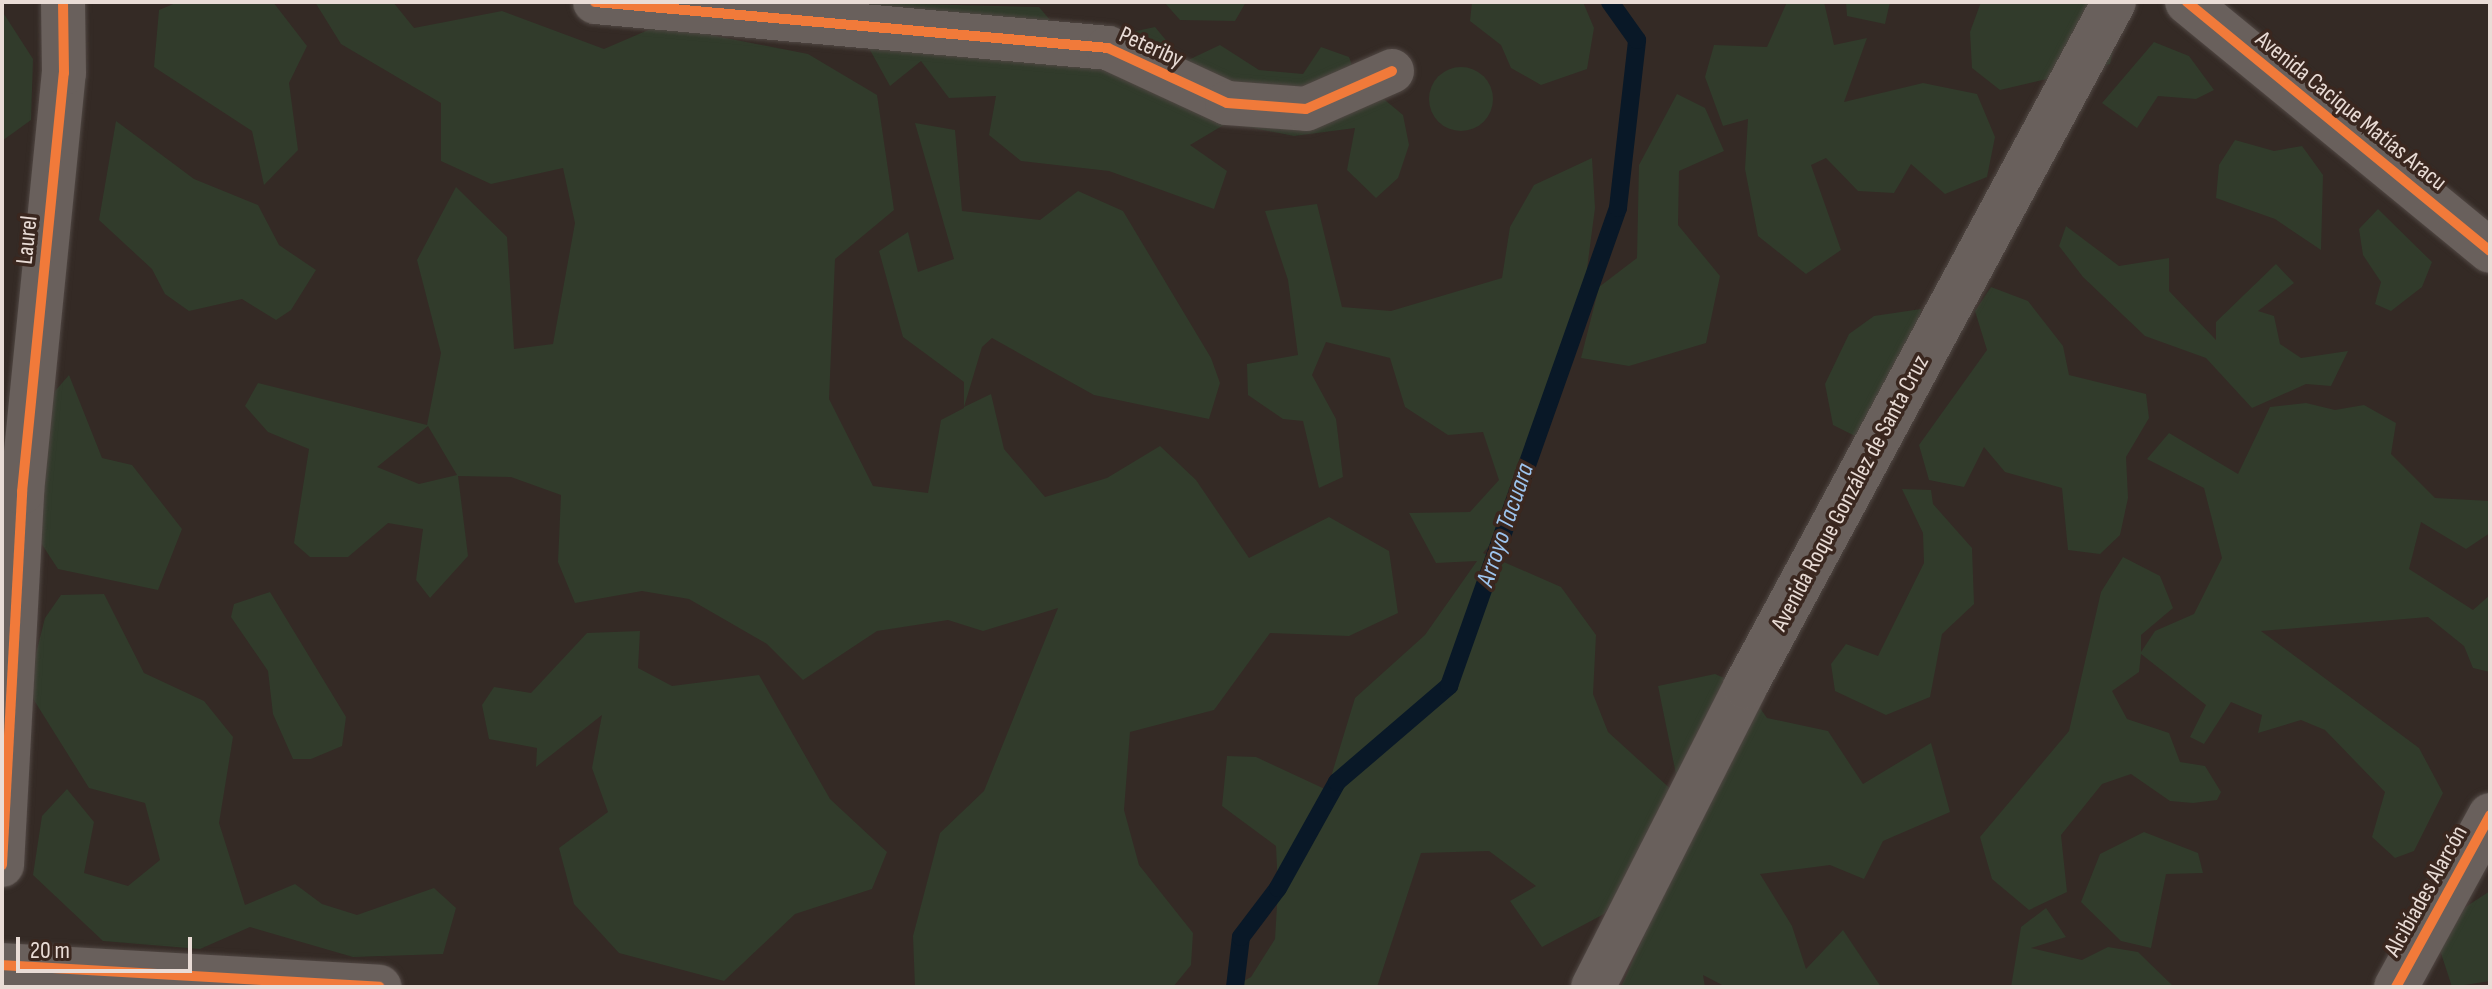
<!DOCTYPE html>
<html>
<head>
<meta charset="utf-8">
<style>
	body { margin:0 }
	#map { position:relative; width:2492px; height:989px; overflow:hidden; background:#342a25; font-family:"Sofia Sans Condensed",sans-serif }
	div>[style] { position:absolute }
	.green>* { inset:0; background:#313b2b }
	.round { border-radius:50% }
	.stream>* { height:18px; margin:-9px; padding:0 9px; transform-origin:9px; border-radius:9px; background:#091827 }
	.roads { filter:drop-shadow(0 0 2px #504743) drop-shadow(0 0 2px #504743) }
	.street>* { height:44px; margin:-22px; padding:0 22px; transform-origin:22px; border-radius:22px; background:#69605c }
	.secondary>* { height:44px; margin:-22px; padding:0 22px; transform-origin:22px; border-radius:22px; background:#69605c }
	.cycleway>* { height:10px; margin:-5px; padding:0 5px; transform-origin:5px; border-radius:5px; background:#f17a3a }
	span { translate:-50% -50%; white-space:nowrap; text-align:center; line-height:1.15; -webkit-text-stroke:7px #3a271f; paint-order:stroke }
	.street-label { font-size:24px; color:#e9dcd6 }
	.water-label { font-size:26px; color:#9dc4ee; font-style:italic }
	.frame { position:absolute; inset:0; border:4px solid #e9dcd6; pointer-events:none }
	.scale { position:absolute; left:16px; top:937px; width:176px; height:36px; box-sizing:border-box; border:4px solid #e9dcd6; border-top:0; padding-left:10px; font-size:24px; line-height:28px; white-space:nowrap; color:#e9dcd6; -webkit-text-stroke:6px #3a271f; paint-order:stroke }
</style>
</head>
<body>
<div id="map">
	<div class="green">
		<div style="clip-path:polygon(178px 2px,273px 2px,307px 46px,289px 83px,298px 150px,264px 185px,252px 131px,154px 67px,159px 10px)"></div>
		<div style="clip-path:polygon(evenodd,315px 2px,393px 2px,414px 28px,502px 11px,604px 49px,660px 25px,808px 54px,877px 95px,894px 210px,835px 259px,829px 399px,873px 486px,928px 493px,941px 420px,964px 408px,964px 382px,903px 337px,879px 251px,908px 232px,918px 272px,954px 259px,915px 123px,955px 130px,962px 211px,1040px 220px,1078px 191px,1123px 211px,1211px 358px,1220px 383px,1209px 419px,1094px 395px,992px 338px,982px 347px,964px 407px,991px 394px,1004px 449px,1045px 497px,1107px 478px,1160px 446px,1196px 480px,1249px 558px,1329px 517px,1389px 551px,1398px 613px,1349px 636px,1270px 633px,1214px 710px,1130px 732px,1124px 810px,1139px 865px,1193px 933px,1191px 965px,1173px 987px,915px 987px,913px 936px,940px 833px,984px 791px,1058px 608px,983px 631px,948px 620px,877px 631px,803px 680px,767px 644px,689px 599px,642px 591px,575px 603px,558px 562px,561px 495px,511px 477px,458px 476px,468px 556px,430px 598px,416px 580px,423px 529px,388px 523px,348px 557px,310px 557px,294px 543px,309px 449px,268px 432px,245px 406px,258px 383px,427px 425px,441px 353px,417px 260px,456px 187px,507px 237px,514px 349px,553px 344px,575px 223px,563px 168px,491px 184px,441px 161px,441px 103px,341px 44px,315px 2px,428px 426px,457px 475px,419px 484px,377px 467px,428px 426px)"></div>
		<div style="clip-path:polygon(830px 2px,1039px 7px,1071px 45px,1155px 27px,1184px 62px,1220px 45px,1259px 70px,1303px 74px,1321px 47px,1349px 57px,1356px 76px,1403px 115px,1409px 145px,1398px 178px,1376px 198px,1347px 170px,1355px 128px,1294px 136px,1227px 123px,1190px 145px,1227px 171px,1214px 209px,1109px 171px,1021px 161px,989px 135px,996px 96px,949px 98px,921px 61px,890px 86px,865px 41px)"></div>
		<div style="clip-path:polygon(1164px 2px,1246px 2px,1235px 21px,1180px 20px)"></div>
		<div style="clip-path:polygon(1472px 2px,1583px 2px,1594px 28px,1587px 69px,1541px 85px,1511px 68px,1501px 45px,1470px 21px)"></div>
		<div style="clip-path:polygon(1787px 2px,1824px 2px,1834px 45px,1867px 38px,1844px 102px,1923px 83px,1977px 94px,1995px 137px,1987px 177px,1945px 194px,1911px 164px,1894px 193px,1858px 191px,1826px 158px,1811px 165px,1841px 250px,1806px 274px,1758px 236px,1745px 169px,1748px 119px,1723px 126px,1705px 77px,1714px 45px,1767px 47px)"></div>
		<div style="clip-path:polygon(1846px 2px,1890px 2px,1885px 24px,1847px 16px)"></div>
		<div style="clip-path:polygon(1981px 2px,2123px 2px,2110px 64px,2000px 90px,1972px 68px,1970px 32px)"></div>
		<div style="clip-path:polygon(4px 14px,33px 59px,31px 120px,2px 141px)"></div>
		<div style="clip-path:polygon(2154px 42px,2189px 56px,2214px 90px,2196px 99px,2158px 96px,2137px 128px,2102px 103px)"></div>
		<div class="round" style="left:1429px;top:67px;width:64px;height:64px"></div>
		<div style="clip-path:polygon(1677px 94px,1705px 108px,1724px 151px,1679px 171px,1678px 225px,1720px 276px,1706px 343px,1629px 366px,1581px 358px,1599px 287px,1637px 258px,1639px 165px)"></div>
		<div style="clip-path:polygon(116px 121px,194px 179px,258px 205px,279px 245px,316px 270px,291px 310px,276px 320px,242px 299px,189px 311px,165px 294px,152px 269px,99px 220px)"></div>
		<div style="clip-path:polygon(2235px 140px,2274px 151px,2302px 146px,2323px 175px,2321px 250px,2275px 219px,2216px 198px,2219px 165px)"></div>
		<div style="clip-path:polygon(1592px 158px,1595px 208px,1582px 307px,1518px 512px,1483px 553px,1561px 587px,1596px 635px,1593px 694px,1608px 732px,1686px 803px,1604px 914px,1542px 947px,1510px 901px,1536px 886px,1489px 851px,1421px 853px,1377px 987px,1233px 987px,1251px 977px,1275px 939px,1278px 888px,1276px 846px,1222px 806px,1227px 756px,1256px 757px,1327px 790px,1355px 698px,1425px 635px,1477px 561px,1436px 563px,1409px 513px,1470px 512px,1499px 480px,1483px 432px,1448px 435px,1405px 407px,1390px 358px,1326px 342px,1312px 375px,1336px 419px,1343px 477px,1319px 488px,1303px 421px,1283px 419px,1248px 395px,1247px 364px,1298px 355px,1288px 280px,1265px 211px,1317px 204px,1342px 307px,1391px 311px,1502px 278px,1510px 227px,1534px 185px)"></div>
		<div style="clip-path:polygon(2378px 209px,2432px 262px,2422px 287px,2391px 311px,2375px 304px,2381px 282px,2363px 255px,2359px 229px)"></div>
		<div style="clip-path:polygon(2066px 226px,2119px 266px,2169px 258px,2169px 291px,2216px 340px,2216px 322px,2276px 264px,2294px 283px,2258px 311px,2274px 316px,2280px 344px,2301px 358px,2348px 351px,2331px 386px,2306px 384px,2252px 408px,2206px 358px,2145px 336px,2083px 277px,2059px 246px)"></div>
		<div style="clip-path:polygon(1991px 287px,2028px 301px,2063px 346px,2069px 375px,2146px 394px,2149px 418px,2126px 457px,2128px 498px,2120px 535px,2100px 554px,2068px 550px,2062px 488px,2005px 472px,1984px 447px,1964px 487px,1929px 480px,1919px 445px,1987px 350px,1975px 311px)"></div>
		<div style="clip-path:polygon(1921px 309px,1905px 416px,1881px 449px,1833px 425px,1825px 384px,1849px 334px,1874px 316px)"></div>
		<div style="clip-path:polygon(69px 375px,102px 458px,132px 465px,182px 529px,158px 590px,58px 569px,41px 543px,29px 421px)"></div>
		<div style="clip-path:polygon(2306px 403px,2335px 410px,2364px 405px,2396px 423px,2391px 454px,2435px 498px,2490px 501px,2490px 533px,2466px 549px,2421px 522px,2409px 569px,2473px 610px,2490px 595px,2490px 672px,2473px 668px,2464px 646px,2428px 617px,2261px 631px,2419px 748px,2443px 793px,2414px 851px,2395px 858px,2372px 837px,2385px 792px,2325px 730px,2301px 720px,2258px 733px,2262px 715px,2231px 702px,2204px 744px,2190px 737px,2206px 705px,2141px 654px,2139px 672px,2112px 691px,2127px 719px,2169px 733px,2180px 762px,2205px 766px,2221px 792px,2217px 800px,2193px 803px,2170px 801px,2131px 774px,2102px 784px,2061px 835px,2067px 892px,2029px 910px,1992px 879px,1980px 837px,2069px 731px,2101px 592px,2123px 557px,2160px 576px,2173px 608px,2141px 635px,2141px 652px,2155px 631px,2194px 614px,2222px 558px,2204px 488px,2147px 459px,2169px 433px,2238px 474px,2270px 407px)"></div>
		<div style="clip-path:polygon(1902px 489px,1931px 490px,1933px 504px,1972px 548px,1974px 604px,1942px 634px,1930px 697px,1886px 715px,1835px 691px,1831px 664px,1846px 644px,1878px 656px,1924px 563px,1923px 533px)"></div>
		<div style="clip-path:polygon(270px 592px,346px 717px,342px 746px,311px 759px,293px 759px,273px 714px,268px 671px,231px 617px,234px 604px)"></div>
		<div style="clip-path:polygon(104px 594px,144px 673px,204px 701px,233px 737px,219px 823px,245px 905px,295px 884px,322px 904px,357px 915px,434px 888px,456px 908px,443px 954px,353px 957px,250px 927px,200px 949px,103px 941px,33px 875px,42px 816px,67px 789px,94px 822px,84px 873px,128px 886px,160px 860px,145px 803px,89px 788px,27px 689px,45px 618px,61px 595px)"></div>
		<div style="clip-path:polygon(640px 631px,638px 668px,672px 686px,759px 675px,830px 799px,887px 852px,872px 889px,795px 914px,724px 981px,619px 953px,574px 904px,559px 848px,608px 812px,592px 768px,602px 715px,536px 767px,537px 748px,489px 739px,482px 705px,494px 687px,531px 693px,587px 633px)"></div>
		<div style="clip-path:polygon(1715px 674px,1745px 687px,1767px 718px,1828px 731px,1863px 784px,1931px 743px,1950px 812px,1883px 841px,1864px 879px,1830px 865px,1760px 874px,1792px 926px,1806px 969px,1843px 930px,1881px 987px,1726px 987px,1703px 975px,1705px 987px,1621px 987px,1701px 809px,1677px 779px,1658px 686px)"></div>
		<div style="clip-path:polygon(2144px 832px,2198px 853px,2203px 873px,2166px 874px,2151px 948px,2121px 941px,2081px 902px,2100px 854px)"></div>
		<div style="clip-path:polygon(2490px 891px,2490px 981px,2452px 987px,2439px 947px,2464px 908px)"></div>
		<div style="clip-path:polygon(2046px 908px,2066px 937px,2031px 948px,2082px 960px,2108px 947px,2138px 952px,2174px 987px,2011px 987px,2021px 927px)"></div>
	</div>
	<div class="stream">
		<div style="left:1235px;top:987px;width:50px;rotate:-83.2deg"></div>
		<div style="left:1241px;top:937px;width:61px;rotate:-52.9deg"></div>
		<div style="left:1278px;top:888px;width:121px;rotate:-60.9deg"></div>
		<div style="left:1337px;top:782px;width:148px;rotate:-40.6deg"></div>
		<div style="left:1449px;top:686px;width:507px;rotate:-70.53deg"></div>
		<div style="left:1618px;top:208px;width:169px;rotate:-83.5deg"></div>
		<div style="left:1637px;top:40px;width:47px;rotate:-125.4deg"></div>
	</div>
	<div class="roads">
		<div class="street">
			<div style="left:595px;top:2px;width:515px;rotate:5.12deg"></div>
			<div style="left:1108px;top:48px;width:131px;rotate:24.8deg"></div>
			<div style="left:1227px;top:103px;width:79px;rotate:4.3deg"></div>
			<div style="left:1306px;top:109px;width:94px;rotate:-23.8deg"></div>
			<div style="left:2187px;top:2px;width:392px;rotate:39.4deg"></div>
			<div style="left:2px;top:865px;width:374px;rotate:-86.9deg"></div>
			<div style="left:22px;top:492px;width:421px;rotate:-84.3deg"></div>
			<div style="left:64px;top:73px;width:71px;rotate:-90.8deg"></div>
			<div style="left:2px;top:965px;width:378px;rotate:3.3deg"></div>
			<div style="left:2396px;top:987px;width:196px;rotate:-61.3deg"></div>
		</div>
		<div class="secondary">
			<div style="left:1593px;top:987px;width:336px;rotate:-63.1deg"></div>
			<div style="left:1745px;top:687px;width:778px;rotate:-61.69deg"></div>
		</div>
	</div>
	<div class="cycleway">
		<div style="left:595px;top:2px;width:515px;rotate:5.12deg"></div>
		<div style="left:1108px;top:48px;width:131px;rotate:24.8deg"></div>
		<div style="left:1227px;top:103px;width:79px;rotate:4.3deg"></div>
		<div style="left:1306px;top:109px;width:94px;rotate:-23.8deg"></div>
		<div style="left:2187px;top:2px;width:392px;rotate:39.4deg"></div>
		<div style="left:2px;top:865px;width:374px;rotate:-86.9deg"></div>
		<div style="left:22px;top:492px;width:421px;rotate:-84.3deg"></div>
		<div style="left:64px;top:73px;width:71px;rotate:-90.8deg"></div>
		<div style="left:2px;top:965px;width:378px;rotate:3.3deg"></div>
		<div style="left:2396px;top:987px;width:196px;rotate:-61.3deg"></div>
	</div>
	<div class="street-label">
		<span style="left:1151px;top:47px;rotate:24deg">Peteriby</span>
		<span style="left:2351px;top:111px;rotate:39deg">Avenida Cacique Matías Aracu</span>
		<span style="left:27px;top:240px;rotate:-84deg">Laurel</span>
		<span style="left:1850px;top:493px;rotate:-62deg">Avenida Roque González de Santa Cruz</span>
		<span style="left:2426px;top:891px;rotate:-61deg">Alcibíades Alarcón</span>
	</div>
	<div class="water-label">
		<span style="left:1506px;top:525px;rotate:-71deg">Arroyo Tacuara</span>
	</div>
	<div class="frame"></div>
	<div class="scale">20 m</div>
</div>
</body>
</html>
